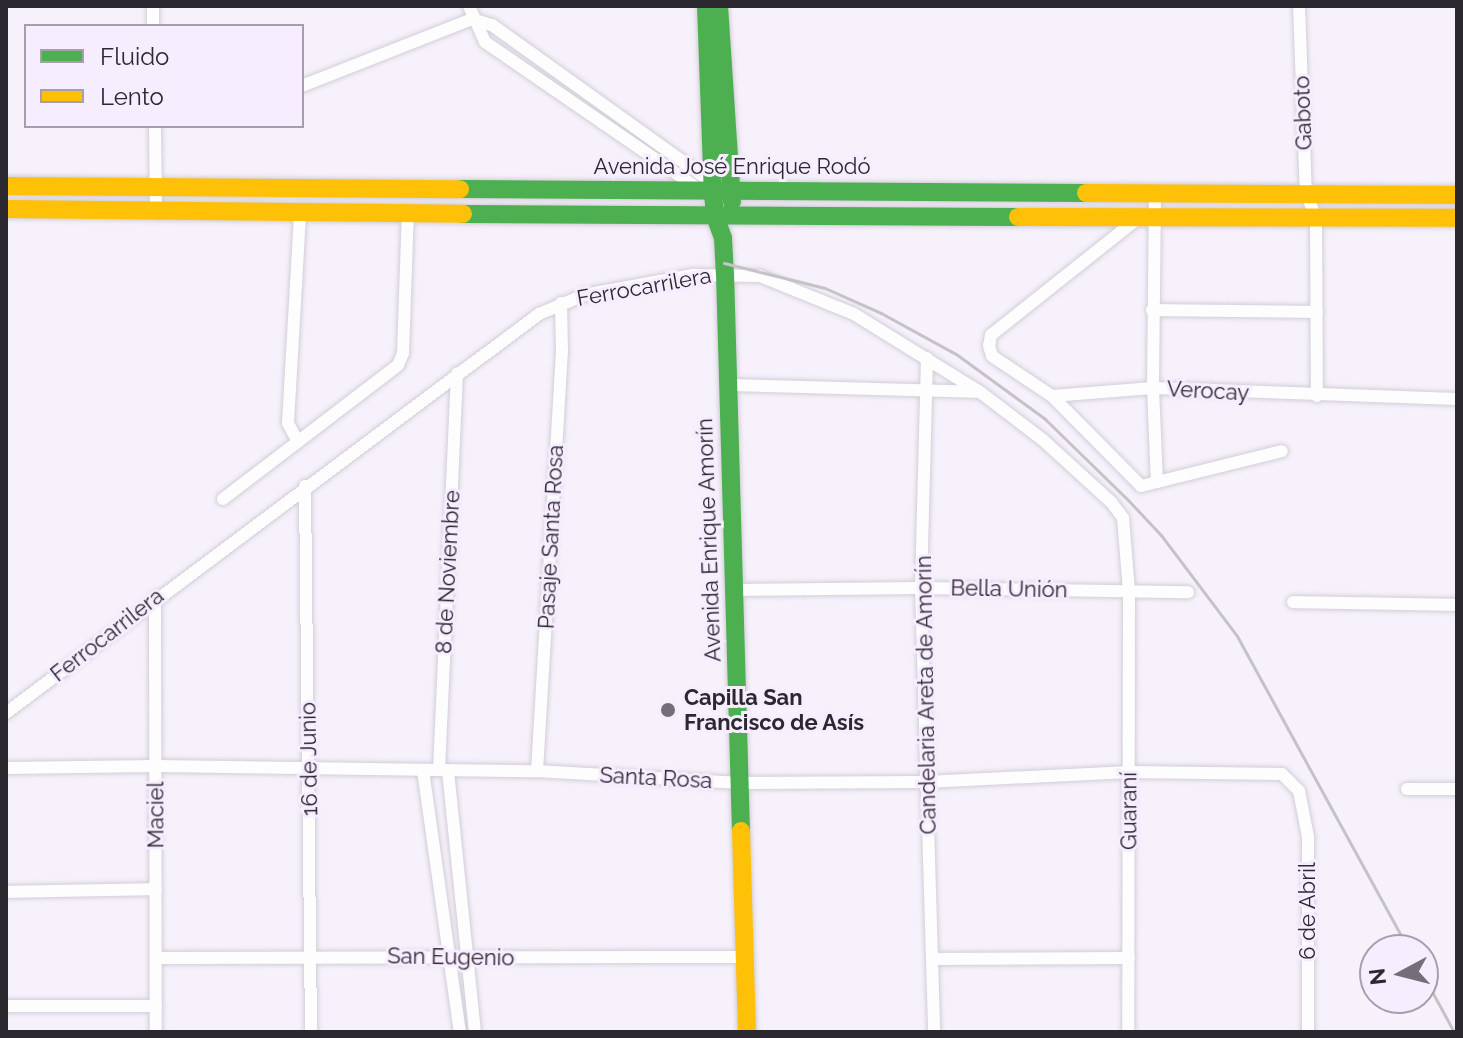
<!DOCTYPE html>
<html>
<head>
<meta charset="utf-8">
<style>
	body { margin:0 }
	#map { position:relative; width:1463px; height:1038px; overflow:hidden; background:#f6f1fb; font-family:Raleway,sans-serif }
	div>[style] { position:absolute }
	.roads { filter:drop-shadow(0 0 2px #d2cdd6) drop-shadow(0 0 2px #d2cdd6) }
	.street>* { height:12px; margin:-6px; padding:0 6px; transform-origin:6px; border-radius:6px; background:#fefdfe }
	.fast>* { height:18px; margin:-9px; padding:0 9px; transform-origin:9px; border-radius:9px; background:#4caf50 }
	.slow>* { height:18px; margin:-9px; padding:0 9px; transform-origin:9px; border-radius:9px; background:#ffc107 }
	.rail>* { height:3px; margin:-1.5px; padding:0 1.5px; transform-origin:1.5px; border-radius:1.5px; background:#c5c3c6 }
	.dots>* { width:22px; height:22px; translate:-50% -50%; box-sizing:border-box; border:4px solid #f6edff; border-radius:50% }
	span { translate:-50% -50%; white-space:nowrap; text-align:center; line-height:1.15; -webkit-text-stroke:6px #f6edff; paint-order:stroke }
	.street-label { font-size:22px; color:#2c2830 }
	.poi-label { font-size:22px; color:#2c2830; font-weight:700 }
	.left { translate:0 -50%; text-align:left }
	.frame { position:absolute; inset:0; border:8px solid #2c2830; pointer-events:none }
	.legend { position:absolute; left:24px; top:24px; width:280px; height:104px; box-sizing:border-box; background:#f6edff; border:2px solid #a59eac; margin:0; padding:10px 14px; list-style:none; font-size:24px; color:#2c2830 }
	.legend li { display:flex; align-items:center; gap:16px; height:40px }
	.legend b { width:40px; border:2px solid #a59eac }
	.north { position:absolute; left:1359px; top:934px; width:80px; height:80px; box-sizing:border-box; background:#f6edff; border:2px solid #a59eac; border-radius:50%; rotate:263deg; font-size:22px; font-weight:700; line-height:32px; text-align:center; color:#2c2830 }
	.north::after { content:''; display:block; margin:auto; width:28px; height:36px; background:#736e77; clip-path:polygon(50% 0,100% 100%,50% 72%,0 100%) }
</style>
</head>
<body>
<div id="map">
	<div class="roads">
		<div class="street">
			<div style="left:153px;top:6px;width:20px;rotate:90deg"></div>
			<div style="left:469px;top:6px;width:39px;rotate:66deg"></div>
			<div style="left:485px;top:42px;width:261px;rotate:34.5deg"></div>
			<div style="left:1299px;top:6px;width:187px;rotate:87.9deg"></div>
			<div style="left:1306px;top:193px;width:27px;rotate:68deg"></div>
			<div style="left:1316px;top:218px;width:178px;rotate:89.7deg"></div>
			<div style="left:472px;top:19px;width:21px;rotate:17deg"></div>
			<div style="left:492px;top:25px;width:277px;rotate:35.6deg"></div>
			<div style="left:302px;top:86px;width:183px;rotate:-21.5deg"></div>
			<div style="left:155px;top:126px;width:84px;rotate:89.3deg"></div>
			<div style="left:1155px;top:194px;width:194px;rotate:90.6deg"></div>
			<div style="left:1153px;top:388px;width:94px;rotate:87.6deg"></div>
			<div style="left:1137px;top:219px;width:186px;rotate:141.5deg"></div>
			<div style="left:991px;top:335px;width:11px;rotate:100deg"></div>
			<div style="left:989px;top:346px;width:10px;rotate:73deg"></div>
			<div style="left:992px;top:356px;width:72px;rotate:33.7deg"></div>
			<div style="left:1052px;top:396px;width:101px;rotate:-4.5deg"></div>
			<div style="left:1153px;top:388px;width:304px;rotate:2.1deg"></div>
			<div style="left:1152px;top:310px;width:165px;rotate:0.7deg"></div>
			<div style="left:927px;top:358px;width:230px;rotate:91.5deg"></div>
			<div style="left:921px;top:588px;width:444px;rotate:88.3deg"></div>
			<div style="left:728px;top:385px;width:249px;rotate:1.6deg"></div>
			<div style="left:1052px;top:396px;width:127px;rotate:45.3deg"></div>
			<div style="left:1141px;top:486px;width:145px;rotate:-13.9deg"></div>
			<div style="left:298px;top:442px;width:21px;rotate:-118deg"></div>
			<div style="left:288px;top:423px;width:211px;rotate:-86.7deg"></div>
			<div style="left:305px;top:486px;width:546px;rotate:89.37deg"></div>
			<div style="left:223px;top:499px;width:220px;rotate:-37.4deg"></div>
			<div style="left:398px;top:365px;width:13px;rotate:-67deg"></div>
			<div style="left:403px;top:353px;width:140px;rotate:-88deg"></div>
			<div style="left:734px;top:590px;width:187px;rotate:-0.6deg"></div>
			<div style="left:921px;top:588px;width:267px;rotate:0.9deg"></div>
			<div style="left:155px;top:598px;width:434px;rotate:89.9deg"></div>
			<div style="left:1293px;top:602px;width:164px;rotate:1deg"></div>
			<div style="left:6px;top:713px;width:666px;rotate:-36.82deg"></div>
			<div style="left:539px;top:314px;width:49px;rotate:-22.9deg"></div>
			<div style="left:584px;top:295px;width:111px;rotate:-10.4deg"></div>
			<div style="left:693px;top:275px;width:67px;rotate:0.9deg"></div>
			<div style="left:760px;top:276px;width:101px;rotate:22deg"></div>
			<div style="left:854px;top:314px;width:148px;rotate:31.8deg"></div>
			<div style="left:980px;top:392px;width:79px;rotate:37.3deg"></div>
			<div style="left:1043px;top:440px;width:92px;rotate:42.4deg"></div>
			<div style="left:1111px;top:502px;width:20px;rotate:53deg"></div>
			<div style="left:1123px;top:518px;width:73px;rotate:85.3deg"></div>
			<div style="left:1129px;top:591px;width:441px;rotate:90.1deg"></div>
			<div style="left:6px;top:768px;width:150px;rotate:-0.8deg"></div>
			<div style="left:156px;top:766px;width:381px;rotate:0.8deg"></div>
			<div style="left:537px;top:771px;width:203px;rotate:3.4deg"></div>
			<div style="left:740px;top:783px;width:186px;rotate:-0.3deg"></div>
			<div style="left:926px;top:782px;width:204px;rotate:-2.8deg"></div>
			<div style="left:1130px;top:772px;width:152px;rotate:0.8deg"></div>
			<div style="left:1282px;top:774px;width:24px;rotate:45deg"></div>
			<div style="left:1299px;top:791px;width:47px;rotate:78.9deg"></div>
			<div style="left:1308px;top:837px;width:195px;rotate:90deg"></div>
			<div style="left:423px;top:770px;width:265px;rotate:82deg"></div>
			<div style="left:439px;top:770px;width:397px;rotate:-87.4deg"></div>
			<div style="left:448px;top:771px;width:262px;rotate:84.1deg"></div>
			<div style="left:537px;top:771px;width:421px;rotate:-86.6deg"></div>
			<div style="left:562px;top:351px;width:48px;rotate:-91.2deg"></div>
			<div style="left:1407px;top:789px;width:50px"></div>
			<div style="left:6px;top:892px;width:150px;rotate:-1.1deg"></div>
			<div style="left:156px;top:958px;width:589px;rotate:-0.1deg"></div>
			<div style="left:932px;top:959px;width:197px;rotate:-0.3deg"></div>
			<div style="left:6px;top:1006px;width:150px"></div>
		</div>
		<div class="fast">
			<div style="left:706px;top:6px;width:187px;rotate:87.9deg"></div>
			<div style="left:713px;top:193px;width:23px;rotate:85deg"></div>
			<div style="left:715px;top:216px;width:23px;rotate:70deg"></div>
			<div style="left:723px;top:238px;width:35px;rotate:87deg"></div>
			<div style="left:725px;top:273px;width:558px;rotate:88.36deg"></div>
			<div style="left:719px;top:6px;width:196px;rotate:86.2deg"></div>
			<div style="left:460px;top:189px;width:626px;rotate:0.37deg"></div>
			<div style="left:463px;top:214px;width:555px;rotate:0.31deg"></div>
		</div>
		<div class="slow">
			<div style="left:6px;top:186px;width:454px;rotate:0.4deg"></div>
			<div style="left:1086px;top:193px;width:371px;rotate:0.3deg"></div>
			<div style="left:6px;top:209px;width:457px;rotate:0.6deg"></div>
			<div style="left:1018px;top:217px;width:439px;rotate:0.1deg"></div>
			<div style="left:741px;top:831px;width:201px;rotate:88.3deg"></div>
		</div>
	</div>
	<div class="rail">
		<div style="left:724px;top:263px;width:104px;rotate:13.9deg"></div>
		<div style="left:825px;top:288px;width:61px;rotate:24.1deg"></div>
		<div style="left:881px;top:313px;width:85px;rotate:28.7deg"></div>
		<div style="left:956px;top:354px;width:110px;rotate:36.1deg"></div>
		<div style="left:1045px;top:419px;width:116px;rotate:44.3deg"></div>
		<div style="left:1128px;top:500px;width:48px;rotate:46.7deg"></div>
		<div style="left:1161px;top:535px;width:126px;rotate:53deg"></div>
		<div style="left:1237px;top:636px;width:358px;rotate:61.3deg"></div>
		<div style="left:1423px;top:975px;width:65px;rotate:61.5deg"></div>
	</div>
	<div class="dots">
		<div style="left:668px;top:710px;background:#736e77"></div>
	</div>
	<div class="street-label">
		<span style="left:1303px;top:113px;rotate:-92deg">Gaboto</span>
		<span style="left:732px;top:167px">Avenida José Enrique Rodó</span>
		<span style="left:644px;top:287px;rotate:-10deg">Ferrocarrilera</span>
		<span style="left:1208px;top:391px;rotate:3deg">Verocay</span>
		<span style="left:551px;top:537px;rotate:-87deg">Pasaje Santa Rosa</span>
		<span style="left:709px;top:540px;rotate:-92deg">Avenida Enrique Amorín</span>
		<span style="left:448px;top:572px;rotate:-87deg">8 de Noviembre</span>
		<span style="left:1009px;top:589px;rotate:1deg">Bella Unión</span>
		<span style="left:107px;top:635px;rotate:-38deg">Ferrocarrilera</span>
		<span style="left:926px;top:695px;rotate:-91deg">Candelaria Areta de Amorín</span>
		<span style="left:309px;top:759px;rotate:-91deg">16 de Junio</span>
		<span style="left:656px;top:778px;rotate:3deg">Santa Rosa</span>
		<span style="left:1129px;top:811px;rotate:-90deg">Guaraní</span>
		<span style="left:156px;top:815px;rotate:-90deg">Maciel</span>
		<span style="left:1308px;top:911px;rotate:-90deg">6 de Abril</span>
		<span style="left:451px;top:957px;rotate:1deg">San Eugenio</span>
	</div>
	<div class="poi-label">
		<span class="left" style="left:684px;top:710px">Capilla San<br>Francisco de Asís</span>
	</div>
	<div class="frame"></div>
	<ul class="legend">
	<li><b style="height:10px;background:#4caf50"></b>Fluido</li>
	<li><b style="height:10px;background:#ffc107"></b>Lento</li>
	</ul>
	<div class="north">N</div>
</div>
</body>
</html>
